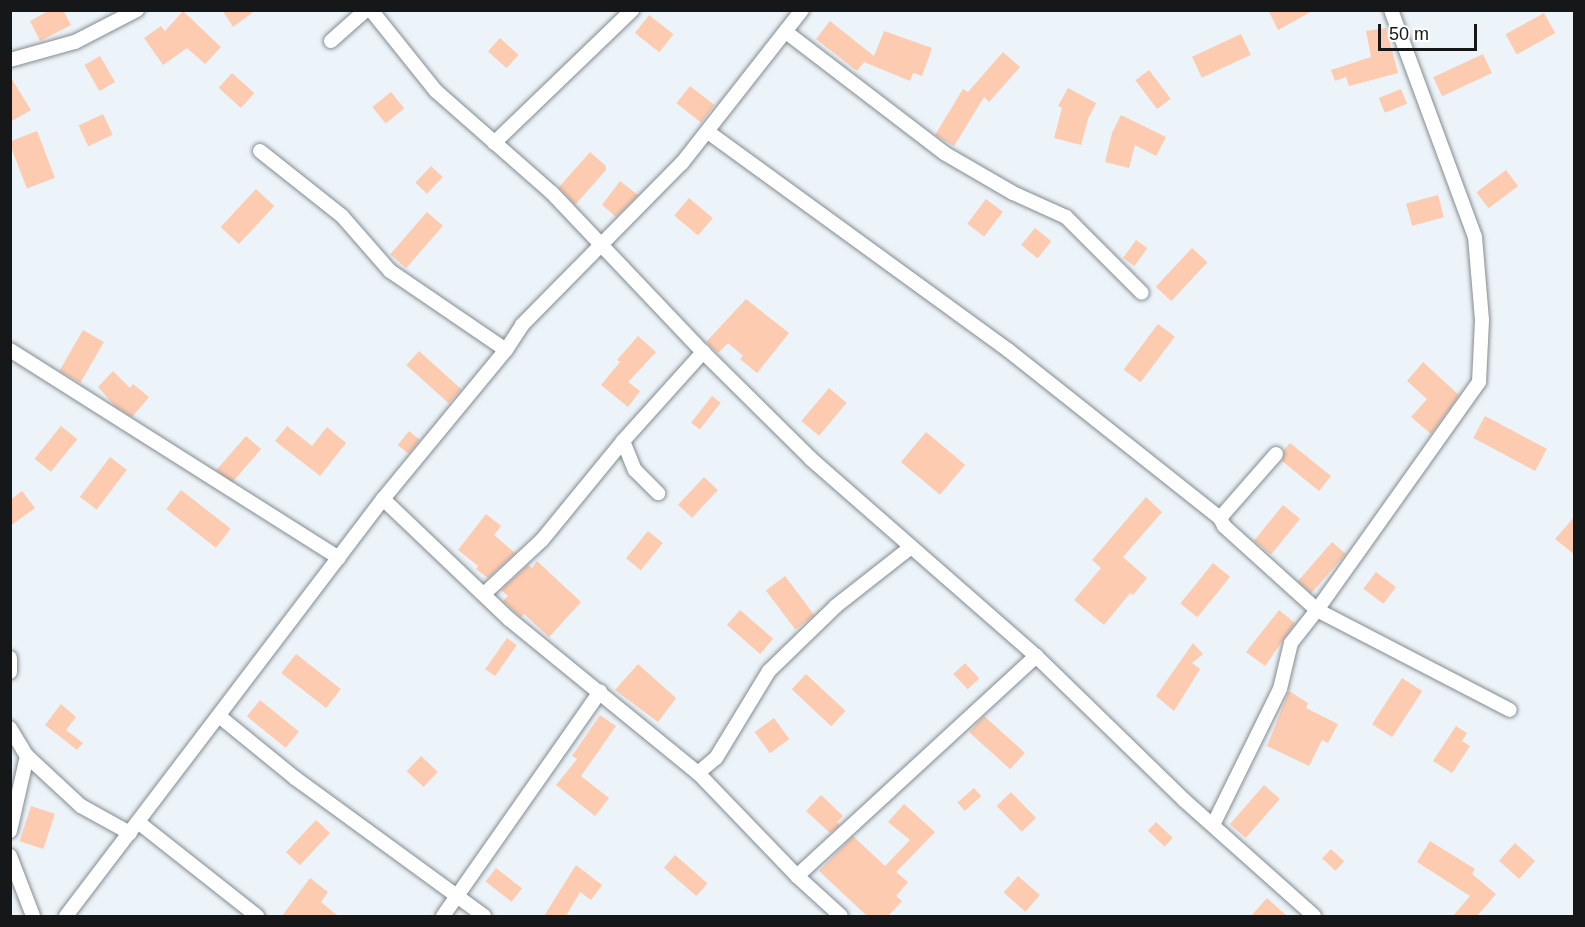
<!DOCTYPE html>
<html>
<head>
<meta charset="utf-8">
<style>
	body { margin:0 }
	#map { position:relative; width:1585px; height:927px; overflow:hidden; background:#edf4f9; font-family:Arial,sans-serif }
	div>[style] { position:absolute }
	.building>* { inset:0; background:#fdcbb0; transform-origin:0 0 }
	.roads { filter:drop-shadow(0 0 2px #848b90) drop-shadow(0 0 2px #848b90) }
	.minor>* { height:14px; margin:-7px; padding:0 7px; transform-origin:7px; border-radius:7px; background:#fff }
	span { translate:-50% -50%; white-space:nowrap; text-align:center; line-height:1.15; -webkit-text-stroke:5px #fff; paint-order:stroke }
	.frame { position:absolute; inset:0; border:12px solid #151719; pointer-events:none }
	.scale { position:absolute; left:1378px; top:24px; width:99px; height:27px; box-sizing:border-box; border:3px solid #151719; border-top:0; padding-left:8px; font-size:18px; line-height:21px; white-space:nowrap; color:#151719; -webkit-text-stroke:4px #fff; paint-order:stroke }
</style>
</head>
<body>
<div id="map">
	<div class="building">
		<div style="clip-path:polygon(50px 10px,63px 10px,71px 25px,40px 41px,30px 21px)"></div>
		<div style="clip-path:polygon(222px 10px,256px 10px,233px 27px)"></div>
		<div style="clip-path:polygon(1268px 10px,1314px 10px,1278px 30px)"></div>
		<div style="clip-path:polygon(183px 11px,221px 47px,205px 64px,187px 48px,163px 65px,144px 38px,161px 26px,165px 31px)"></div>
		<div style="left:1544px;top:13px;width:23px;height:44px;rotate:61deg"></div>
		<div style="left:649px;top:15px;width:31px;height:23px;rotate:38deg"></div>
		<div style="clip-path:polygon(830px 21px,874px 56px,884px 31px,932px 48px,922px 76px,913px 73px,910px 81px,864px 62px,857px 71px,816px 39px)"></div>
		<div style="clip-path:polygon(1386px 28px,1398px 73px,1349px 86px,1346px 77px,1335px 81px,1331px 70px,1371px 57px,1366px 31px)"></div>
		<div style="left:1241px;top:34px;width:23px;height:54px;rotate:65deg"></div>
		<div style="left:500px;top:38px;width:25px;height:18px;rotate:42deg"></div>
		<div style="clip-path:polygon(1003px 52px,1020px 67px,989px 102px,984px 97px,954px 146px,935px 135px,963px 89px,968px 92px)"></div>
		<div style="left:1483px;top:54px;width:21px;height:55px;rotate:65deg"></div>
		<div style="left:100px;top:56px;width:30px;height:18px;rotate:60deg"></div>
		<div style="left:1149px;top:70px;width:36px;height:17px;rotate:53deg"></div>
		<div style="left:232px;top:73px;width:30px;height:20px;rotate:42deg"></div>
		<div style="clip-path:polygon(10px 76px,31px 110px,10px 122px)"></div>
		<div style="left:690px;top:86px;width:31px;height:22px;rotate:38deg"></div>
		<div style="clip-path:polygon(1068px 88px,1096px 103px,1088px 119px,1081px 145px,1054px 138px,1062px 108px,1058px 106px)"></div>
		<div style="left:1401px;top:89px;width:16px;height:24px;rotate:68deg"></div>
		<div style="left:391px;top:92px;width:21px;height:24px;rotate:51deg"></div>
		<div style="left:103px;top:114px;width:23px;height:27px;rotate:65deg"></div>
		<div style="clip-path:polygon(1121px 115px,1166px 137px,1156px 156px,1135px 145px,1129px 168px,1105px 162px,1112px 133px)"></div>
		<div style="left:37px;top:131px;width:50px;height:30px;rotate:69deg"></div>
		<div style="clip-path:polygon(590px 152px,606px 166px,606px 170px,575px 205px,559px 187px)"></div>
		<div style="left:431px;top:166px;width:16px;height:23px;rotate:43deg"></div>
		<div style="left:1506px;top:170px;width:20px;height:37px;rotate:53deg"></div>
		<div style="clip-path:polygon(620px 181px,638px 195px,616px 217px,602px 205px)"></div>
		<div style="left:256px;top:189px;width:25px;height:52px;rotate:43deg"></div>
		<div style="left:1438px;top:195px;width:23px;height:33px;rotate:75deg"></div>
		<div style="left:689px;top:198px;width:31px;height:23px;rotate:40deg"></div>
		<div style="left:986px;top:199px;width:21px;height:31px;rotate:37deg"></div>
		<div style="left:427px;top:212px;width:21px;height:56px;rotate:41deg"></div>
		<div style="left:1035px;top:228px;width:21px;height:22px;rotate:39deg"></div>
		<div style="left:1136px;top:240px;width:14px;height:22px;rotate:36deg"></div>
		<div style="left:1192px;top:248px;width:21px;height:53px;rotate:43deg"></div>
		<div style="clip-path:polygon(746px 299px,789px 333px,757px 373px,740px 359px,743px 356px,728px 343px,718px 353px,706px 342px)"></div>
		<div style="left:1158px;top:324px;width:21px;height:57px;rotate:37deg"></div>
		<div style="left:83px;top:330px;width:24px;height:47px;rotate:30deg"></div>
		<div style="clip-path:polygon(638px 336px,656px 352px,628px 382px,640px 391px,628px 407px,601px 385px,620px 362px,617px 360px)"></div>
		<div style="left:419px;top:351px;width:57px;height:19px;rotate:42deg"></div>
		<div style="clip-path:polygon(1423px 362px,1459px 395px,1431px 434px,1411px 417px,1427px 399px,1407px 381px)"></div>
		<div style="clip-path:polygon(113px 371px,130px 388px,133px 384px,149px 397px,132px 417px,115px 406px,98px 387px)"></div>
		<div style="left:829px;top:388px;width:23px;height:43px;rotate:40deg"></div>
		<div style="left:712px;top:396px;width:11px;height:34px;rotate:38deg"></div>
		<div style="left:1485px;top:416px;width:70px;height:25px;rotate:28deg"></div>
		<div style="left:61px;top:426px;width:21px;height:42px;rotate:39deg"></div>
		<div style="clip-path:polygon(287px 426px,312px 446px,327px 427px,346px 443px,320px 476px,275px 441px)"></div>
		<div style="left:409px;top:431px;width:14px;height:18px;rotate:39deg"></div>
		<div style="left:926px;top:432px;width:51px;height:39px;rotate:40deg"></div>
		<div style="left:246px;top:436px;width:20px;height:45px;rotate:41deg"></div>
		<div style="clip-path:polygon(1290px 443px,1331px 476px,1319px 491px,1282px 461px,1284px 450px)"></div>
		<div style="left:110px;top:457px;width:21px;height:50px;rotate:37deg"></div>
		<div style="left:704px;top:477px;width:19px;height:38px;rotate:43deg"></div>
		<div style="left:181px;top:490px;width:63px;height:24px;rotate:38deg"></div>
		<div style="clip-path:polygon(22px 491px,35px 508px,10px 526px,10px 500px)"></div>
		<div style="clip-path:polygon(1146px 497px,1162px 512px,1123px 557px,1147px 578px,1133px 595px,1130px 593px,1104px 625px,1074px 600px,1101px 568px,1092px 560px)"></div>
		<div style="left:1283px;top:505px;width:22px;height:46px;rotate:39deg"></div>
		<div style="clip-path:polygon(486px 514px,501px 526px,494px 535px,515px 553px,488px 578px,476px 569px,478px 566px,458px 550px)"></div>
		<div style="clip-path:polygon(1575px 516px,1575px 555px,1555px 539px)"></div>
		<div style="left:648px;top:531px;width:19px;height:35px;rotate:39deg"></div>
		<div style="left:1332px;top:542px;width:18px;height:52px;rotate:41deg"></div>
		<div style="clip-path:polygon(537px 561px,581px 602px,549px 637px,524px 614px,521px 617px,503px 601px,508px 596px,501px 590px,528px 565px,532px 568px)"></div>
		<div style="left:1213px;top:563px;width:22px;height:52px;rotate:39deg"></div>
		<div style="left:1376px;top:572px;width:25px;height:21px;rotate:37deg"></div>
		<div style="left:785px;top:576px;width:49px;height:24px;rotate:53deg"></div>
		<div style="left:740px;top:610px;width:44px;height:20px;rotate:41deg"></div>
		<div style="clip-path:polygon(1279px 610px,1295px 623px,1265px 666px,1246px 652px)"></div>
		<div style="left:507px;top:638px;width:12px;height:38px;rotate:35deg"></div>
		<div style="clip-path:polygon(1193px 643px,1203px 654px,1192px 663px,1200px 669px,1174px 711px,1156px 696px)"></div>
		<div style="left:296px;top:654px;width:57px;height:24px;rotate:38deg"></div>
		<div style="left:965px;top:663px;width:21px;height:16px;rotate:47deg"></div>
		<div style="clip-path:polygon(638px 664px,676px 698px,658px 722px,615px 690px)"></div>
		<div style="left:806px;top:674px;width:54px;height:21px;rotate:43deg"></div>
		<div style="left:1402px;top:678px;width:24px;height:55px;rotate:33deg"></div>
		<div style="clip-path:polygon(1289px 691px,1308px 703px,1306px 708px,1338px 724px,1328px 743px,1322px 740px,1309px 766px,1267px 746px)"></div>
		<div style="left:260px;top:700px;width:50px;height:21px;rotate:39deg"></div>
		<div style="clip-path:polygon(61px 704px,76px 717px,66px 730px,83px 743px,77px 750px,45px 725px)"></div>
		<div style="clip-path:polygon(600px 715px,616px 726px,581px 776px,609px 798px,595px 816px,556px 785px,577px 759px,572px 756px)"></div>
		<div style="left:984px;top:716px;width:55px;height:22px;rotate:42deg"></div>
		<div style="left:774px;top:718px;width:26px;height:24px;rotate:54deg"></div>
		<div style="clip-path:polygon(1456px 726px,1467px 733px,1462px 741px,1470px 746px,1452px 773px,1433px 761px)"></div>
		<div style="left:421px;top:756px;width:23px;height:21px;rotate:43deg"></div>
		<div style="left:1264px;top:785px;width:21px;height:52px;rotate:41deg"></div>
		<div style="left:974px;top:788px;width:11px;height:22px;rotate:49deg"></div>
		<div style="left:1011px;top:792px;width:36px;height:20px;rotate:46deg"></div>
		<div style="clip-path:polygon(821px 795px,843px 816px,837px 822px,840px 825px,830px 833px,806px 811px)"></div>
		<div style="clip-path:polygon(904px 804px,935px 832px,896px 872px,908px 882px,896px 896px,902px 901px,888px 916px,867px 916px,819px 871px,853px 836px,885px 866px,910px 840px,888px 822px)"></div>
		<div style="left:31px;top:806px;width:25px;height:37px;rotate:18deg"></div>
		<div style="left:316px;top:820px;width:19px;height:44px;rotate:43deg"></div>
		<div style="left:1156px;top:822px;width:23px;height:12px;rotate:43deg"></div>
		<div style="clip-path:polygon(1430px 841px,1475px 869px,1472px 874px,1496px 894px,1477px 916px,1453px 916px,1470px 896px,1417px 862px)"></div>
		<div style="left:1515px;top:843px;width:27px;height:24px;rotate:42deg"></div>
		<div style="left:1331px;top:849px;width:18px;height:13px;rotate:43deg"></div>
		<div style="left:675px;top:855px;width:43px;height:17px;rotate:41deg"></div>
		<div style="clip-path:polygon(576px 865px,602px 885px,591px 900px,580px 892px,566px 916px,544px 916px)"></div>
		<div style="left:496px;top:868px;width:33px;height:17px;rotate:38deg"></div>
		<div style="left:1018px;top:876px;width:29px;height:22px;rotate:41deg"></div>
		<div style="clip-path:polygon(310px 878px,328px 892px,321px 902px,338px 916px,282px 916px)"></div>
		<div style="clip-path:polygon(1267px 898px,1287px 916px,1251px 916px)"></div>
	</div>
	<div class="roads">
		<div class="minor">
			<div style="left:371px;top:10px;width:104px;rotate:51.3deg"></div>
			<div style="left:436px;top:91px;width:154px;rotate:41.3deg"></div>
			<div style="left:552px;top:193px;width:219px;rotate:46.5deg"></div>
			<div style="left:703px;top:352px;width:152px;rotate:44.7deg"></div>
			<div style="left:811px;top:459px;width:299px;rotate:41.2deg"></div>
			<div style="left:1036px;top:656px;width:206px;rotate:44.2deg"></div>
			<div style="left:1184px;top:800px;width:174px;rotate:41.7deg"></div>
			<div style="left:786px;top:32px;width:199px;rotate:37.4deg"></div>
			<div style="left:944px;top:153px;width:80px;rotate:30.1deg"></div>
			<div style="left:1013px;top:193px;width:58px;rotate:24.4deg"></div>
			<div style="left:1066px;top:217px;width:107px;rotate:45deg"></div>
			<div style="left:331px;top:41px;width:47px;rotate:-41.5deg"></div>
			<div style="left:10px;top:60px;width:67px;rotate:-15.5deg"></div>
			<div style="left:75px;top:42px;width:70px;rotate:-27.3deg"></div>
			<div style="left:708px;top:132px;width:371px;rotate:36deg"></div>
			<div style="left:1008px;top:350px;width:270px;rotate:38.4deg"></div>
			<div style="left:1220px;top:518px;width:9px;rotate:63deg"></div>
			<div style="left:1224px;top:526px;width:125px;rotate:42.1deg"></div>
			<div style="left:1317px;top:610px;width:217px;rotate:27.4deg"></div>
			<div style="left:494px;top:143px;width:192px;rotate:-43.9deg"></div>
			<div style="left:260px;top:151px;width:105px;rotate:38.4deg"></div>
			<div style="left:342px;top:216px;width:73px;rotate:48.9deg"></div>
			<div style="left:390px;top:271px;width:140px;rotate:34.3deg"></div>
			<div style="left:10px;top:350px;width:389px;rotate:32.3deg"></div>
			<div style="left:623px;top:441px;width:31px;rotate:68deg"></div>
			<div style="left:635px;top:470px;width:33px;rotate:45deg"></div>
			<div style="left:383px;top:499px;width:174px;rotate:43.6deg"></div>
			<div style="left:509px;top:619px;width:244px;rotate:39.2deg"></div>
			<div style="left:698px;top:773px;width:23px;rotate:-40deg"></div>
			<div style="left:716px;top:758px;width:102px;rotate:-58.7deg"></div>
			<div style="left:769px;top:671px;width:93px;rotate:-44.1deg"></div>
			<div style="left:836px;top:606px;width:95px;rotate:-38.2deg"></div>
			<div style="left:1220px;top:518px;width:85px;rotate:-48.8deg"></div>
			<div style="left:484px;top:594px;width:79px;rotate:-43deg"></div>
			<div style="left:542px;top:540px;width:128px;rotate:-50.7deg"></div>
			<div style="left:623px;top:441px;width:120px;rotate:-48deg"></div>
			<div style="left:10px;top:658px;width:14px;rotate:90deg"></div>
			<div style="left:219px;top:716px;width:98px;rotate:39.2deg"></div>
			<div style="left:295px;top:778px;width:234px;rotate:36.1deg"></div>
			<div style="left:10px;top:728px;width:33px;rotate:59deg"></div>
			<div style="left:27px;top:756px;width:74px;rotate:42.8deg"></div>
			<div style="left:81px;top:806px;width:56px;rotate:28.9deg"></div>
			<div style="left:698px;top:773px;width:143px;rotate:46.1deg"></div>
			<div style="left:797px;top:876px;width:59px;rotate:42.3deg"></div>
			<div style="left:138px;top:822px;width:152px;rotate:38.3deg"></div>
			<div style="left:1213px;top:825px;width:152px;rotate:-63.8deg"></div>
			<div style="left:1280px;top:689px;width:47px;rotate:-76.6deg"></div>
			<div style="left:1291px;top:643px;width:42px;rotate:-51.8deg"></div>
			<div style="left:1317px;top:610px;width:280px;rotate:-54.6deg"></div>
			<div style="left:1479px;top:382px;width:62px;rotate:-87.2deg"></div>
			<div style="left:1482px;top:320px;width:83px;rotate:-94.8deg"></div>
			<div style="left:1475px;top:237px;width:242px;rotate:-110.3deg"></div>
			<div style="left:10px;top:831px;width:77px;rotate:-77.2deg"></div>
			<div style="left:10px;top:856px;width:64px;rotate:69deg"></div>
			<div style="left:797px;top:876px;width:325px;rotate:-42.6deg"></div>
			<div style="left:66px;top:916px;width:524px;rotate:-52.76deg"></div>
			<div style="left:383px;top:499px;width:193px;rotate:-50.5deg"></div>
			<div style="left:506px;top:350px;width:30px;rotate:-57deg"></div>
			<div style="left:522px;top:325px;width:228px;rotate:-45.4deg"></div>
			<div style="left:682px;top:163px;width:194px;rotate:-51.9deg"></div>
			<div style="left:443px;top:916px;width:274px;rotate:-55deg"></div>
		</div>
	</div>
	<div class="frame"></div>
	<div class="scale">50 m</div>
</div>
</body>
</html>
